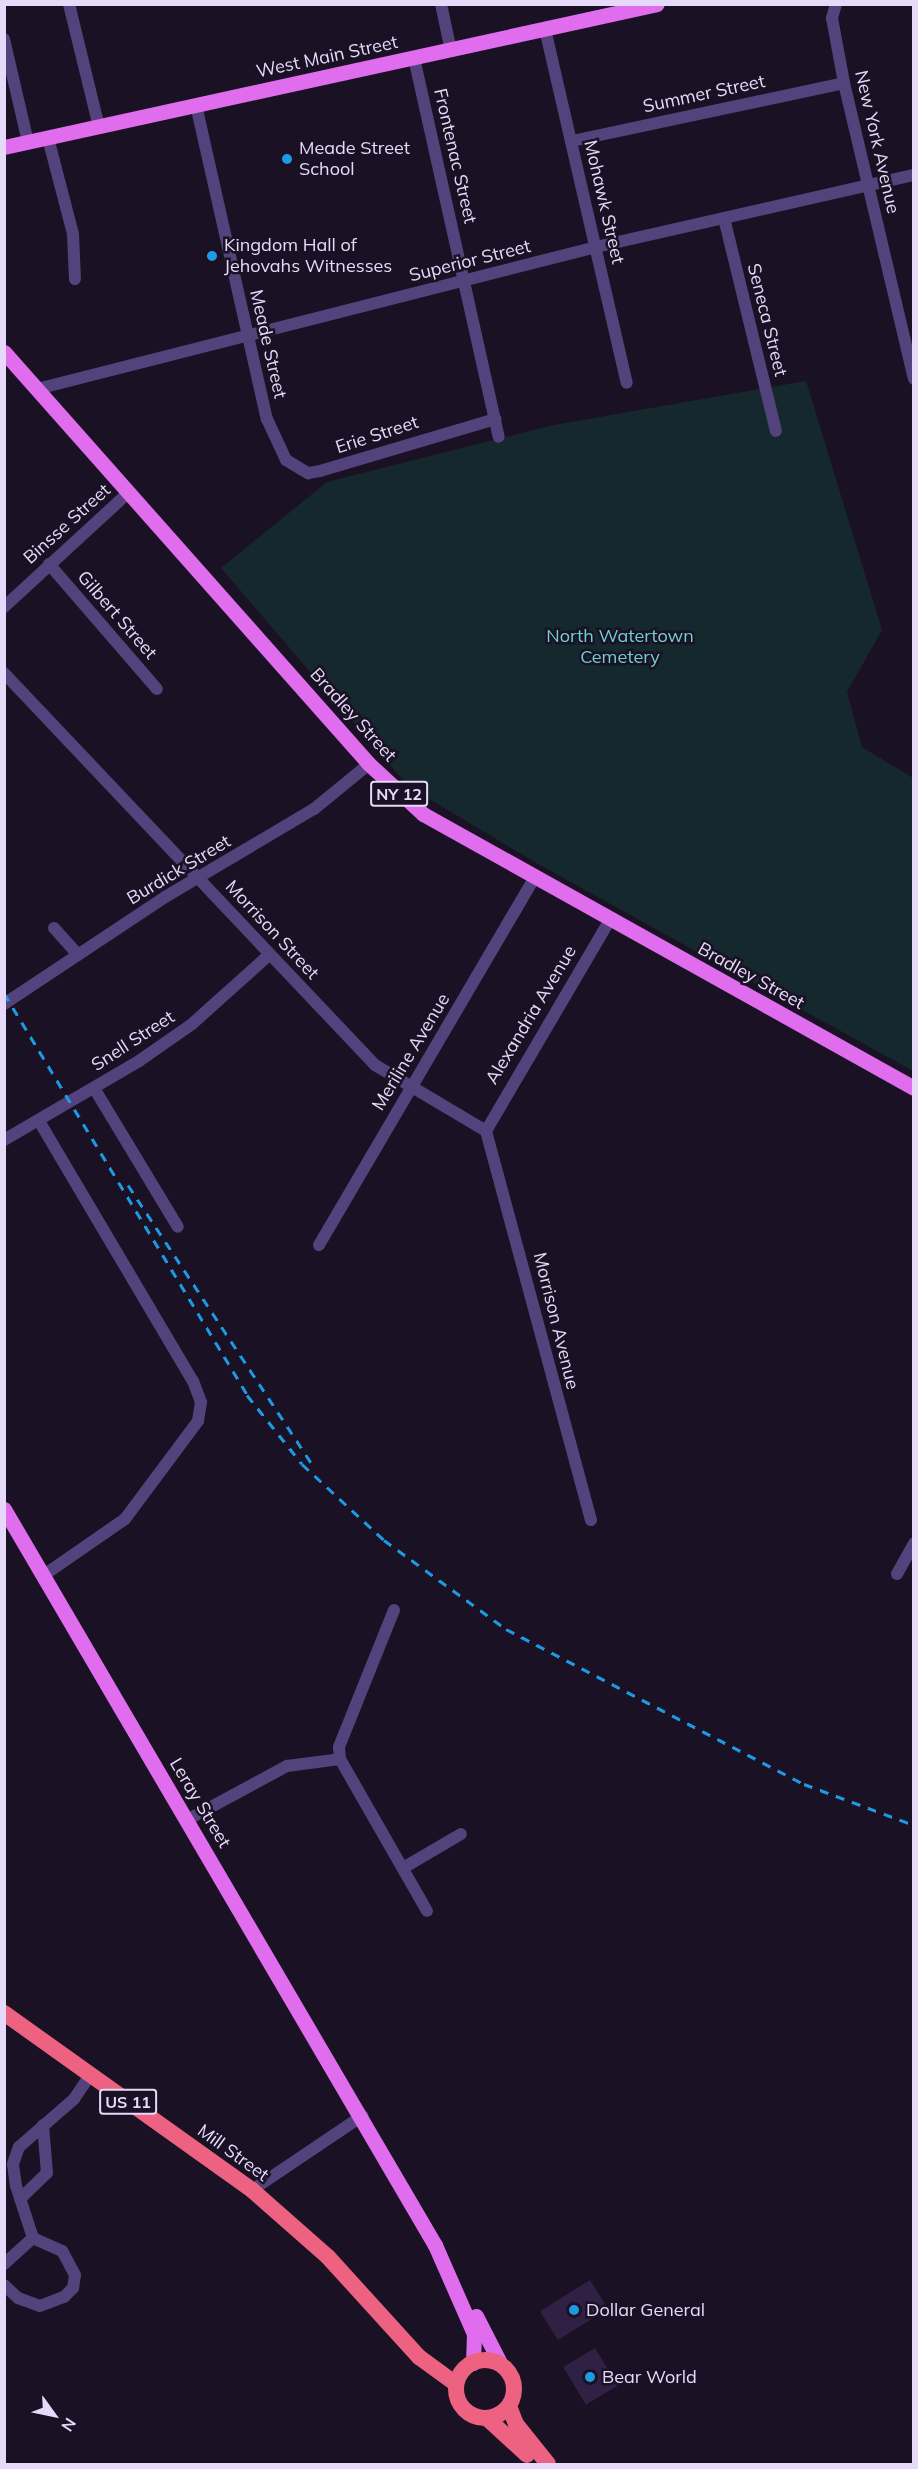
<!DOCTYPE html>
<html>
<head>
<meta charset="utf-8">
<style>
	body { margin:0 }
	#map { position:relative; width:918px; height:2469px; overflow:hidden; background:#1a1224; font-family:Mulish,sans-serif }
	div>[style] { position:absolute }
	.green>* { inset:0; background:#15282d }
	.building>* { inset:0; background:#302043; transform-origin:0 0 }
	.minor>* { height:12px; margin:-6px; padding:0 6px; transform-origin:6px; border-radius:6px; background:#54427d }
	.major>* { height:15px; margin:-7.5px; padding:0 7.5px; transform-origin:7.5px; border-radius:7.5px; background:#df6ded }
	.highway>* { height:16px; margin:-8px; padding:0 8px; transform-origin:8px; border-radius:8px; background:#ec6280 }
	.highway>.ring { margin:-8px; padding:0; box-sizing:content-box; background:none; border:16px solid #ec6280; border-radius:50% }
	.rail>* { height:3px; margin-top:-1.5px; transform-origin:0; background:repeating-linear-gradient(90deg,#1c9be4 0 9px,transparent 0 17px) }
	.dots>* { width:16px; height:16px; translate:-50% -50%; box-sizing:border-box; border:3px solid #1a1224; border-radius:50% }
	span { translate:-50% -50%; white-space:nowrap; text-align:center; line-height:1.15; -webkit-text-stroke:5px #1a1224; paint-order:stroke }
	.shield-label span { padding:2px 4px; background:#1a1224; border:2px solid; border-radius:4px; -webkit-text-stroke-width:0 }
	.shield-label { font-size:16px; color:#e6d9fa; font-weight:700 }
	.street-label { font-size:18px; color:#e6d9fa }
	.poi-label { font-size:18px; color:#e6d9fa }
	.left { translate:0 -50%; text-align:left }
	.park-label { font-size:18px; color:#6dd1d2 }
	.frame { position:absolute; inset:0; border:6px solid #e6d9fa; pointer-events:none }
	.north { position:absolute; left:24px; top:2385px; width:60px; height:60px; -webkit-text-stroke:4px #1a1224; paint-order:stroke; rotate:123deg; font-size:16px; font-weight:700; line-height:24px; text-align:center; color:#e6d9fa }
	.north::after { content:''; display:block; margin:auto; width:21px; height:27px; background:#e6d9fa; clip-path:polygon(50% 0,100% 100%,50% 72%,0 100%) }
</style>
</head>
<body>
<div id="map">
	<div class="green">
		<div style="clip-path:polygon(806px 381px,882px 630px,847px 692px,862px 747px,913px 778px,913px 1071px,538px 864px,409px 787px,221px 568px,327px 482px,554px 425px)"></div>
	</div>
	<div class="building">
		<div style="left:590px;top:2280px;width:34px;height:59px;rotate:58deg"></div>
		<div style="left:595px;top:2348px;width:44px;height:37px;rotate:59deg"></div>
	</div>
	<div class="minor">
		<div style="left:69px;top:4px;width:127px;rotate:76.3deg"></div>
		<div style="left:441px;top:4px;width:48px;rotate:78deg"></div>
		<div style="left:836px;top:4px;width:15px;rotate:106deg"></div>
		<div style="left:832px;top:18px;width:66px;rotate:79.5deg"></div>
		<div style="left:844px;top:83px;width:304px;rotate:76.7deg"></div>
		<div style="left:545px;top:29px;width:363px;rotate:77deg"></div>
		<div style="left:4px;top:39px;width:106px;rotate:76.9deg"></div>
		<div style="left:414px;top:58px;width:388px;rotate:77.4deg"></div>
		<div style="left:196px;top:105px;width:322px;rotate:77.3deg"></div>
		<div style="left:267px;top:419px;width:45px;rotate:65.1deg"></div>
		<div style="left:286px;top:460px;width:26px;rotate:31deg"></div>
		<div style="left:308px;top:473px;width:12px;rotate:-9deg"></div>
		<div style="left:320px;top:471px;width:183px;rotate:-16.5deg"></div>
		<div style="left:48px;top:138px;width:99px;rotate:75.4deg"></div>
		<div style="left:73px;top:234px;width:45px;rotate:87.5deg"></div>
		<div style="left:572px;top:141px;width:278px;rotate:-12deg"></div>
		<div style="left:724px;top:218px;width:219px;rotate:76.3deg"></div>
		<div style="left:37px;top:389px;width:577px;rotate:-14.25deg"></div>
		<div style="left:596px;top:247px;width:326px;rotate:-12.8deg"></div>
		<div style="left:49px;top:564px;width:165px;rotate:49.2deg"></div>
		<div style="left:4px;top:607px;width:170px;rotate:-42.6deg"></div>
		<div style="left:4px;top:673px;width:540px;rotate:46.58deg"></div>
		<div style="left:375px;top:1065px;width:129px;rotate:30.7deg"></div>
		<div style="left:54px;top:928px;width:36px;rotate:48deg"></div>
		<div style="left:4px;top:1004px;width:193px;rotate:-33.6deg"></div>
		<div style="left:165px;top:897px;width:173px;rotate:-30.6deg"></div>
		<div style="left:314px;top:809px;width:71px;rotate:-39.3deg"></div>
		<div style="left:94px;top:1088px;width:162px;rotate:58.9deg"></div>
		<div style="left:39px;top:1121px;width:302px;rotate:59.4deg"></div>
		<div style="left:193px;top:1381px;width:22px;rotate:69deg"></div>
		<div style="left:201px;top:1402px;width:19px;rotate:99deg"></div>
		<div style="left:198px;top:1421px;width:122px;rotate:126.7deg"></div>
		<div style="left:125px;top:1519px;width:98px;rotate:145.3deg"></div>
		<div style="left:486px;top:1131px;width:403px;rotate:74.9deg"></div>
		<div style="left:486px;top:1131px;width:245px;rotate:-59.6deg"></div>
		<div style="left:4px;top:1140px;width:156px;rotate:-30.3deg"></div>
		<div style="left:139px;top:1061px;width:65px;rotate:-34.9deg"></div>
		<div style="left:192px;top:1024px;width:103px;rotate:-41.9deg"></div>
		<div style="left:319px;top:1245px;width:425px;rotate:-59.6deg"></div>
		<div style="left:897px;top:1574px;width:35px;rotate:-61deg"></div>
		<div style="left:394px;top:1610px;width:148px;rotate:111.9deg"></div>
		<div style="left:339px;top:1747px;width:12px;rotate:85deg"></div>
		<div style="left:340px;top:1759px;width:175px;rotate:60.2deg"></div>
		<div style="left:187px;top:1820px;width:114px;rotate:-28.4deg"></div>
		<div style="left:287px;top:1766px;width:53px;rotate:-7.5deg"></div>
		<div style="left:403px;top:1868px;width:67px;rotate:-30.4deg"></div>
		<div style="left:252px;top:2190px;width:133px;rotate:-33.9deg"></div>
		<div style="left:20px;top:2199px;width:37px;rotate:-44deg"></div>
		<div style="left:47px;top:2173px;width:48px;rotate:-94.8deg"></div>
		<div style="left:4px;top:2264px;width:39px;rotate:-42deg"></div>
		<div style="left:33px;top:2238px;width:55px;rotate:-108.1deg"></div>
		<div style="left:16px;top:2186px;width:22px;rotate:-98deg"></div>
		<div style="left:13px;top:2164px;width:18px;rotate:-71deg"></div>
		<div style="left:19px;top:2147px;width:73px;rotate:-41.1deg"></div>
		<div style="left:74px;top:2099px;width:29px;rotate:-56deg"></div>
		<div style="left:4px;top:2285px;width:19px;rotate:43deg"></div>
		<div style="left:18px;top:2298px;width:23px;rotate:20deg"></div>
		<div style="left:40px;top:2306px;width:26px;rotate:-21deg"></div>
		<div style="left:64px;top:2297px;width:13px;rotate:-45deg"></div>
		<div style="left:73px;top:2288px;width:13px;rotate:-81deg"></div>
		<div style="left:75px;top:2275px;width:27px;rotate:-118deg"></div>
		<div style="left:62px;top:2251px;width:32px;rotate:-156deg"></div>
	</div>
	<div class="major">
		<div style="left:4px;top:147px;width:668px;rotate:-12.35deg"></div>
		<div style="left:4px;top:352px;width:550px;rotate:48.46deg"></div>
		<div style="left:369px;top:764px;width:74px;rotate:42.8deg"></div>
		<div style="left:423px;top:814px;width:562px;rotate:29.16deg"></div>
		<div style="left:4px;top:1509px;width:853px;rotate:59.65deg"></div>
		<div style="left:435px;top:2245px;width:97px;rotate:66.3deg"></div>
		<div style="left:474px;top:2334px;width:29px;rotate:92deg"></div>
		<div style="left:476px;top:2316px;width:53px;rotate:62.9deg"></div>
	</div>
	<div class="highway">
		<div style="left:4px;top:2013px;width:305px;rotate:35.5deg"></div>
		<div style="left:252px;top:2190px;width:101px;rotate:41.4deg"></div>
		<div style="left:328px;top:2257px;width:135px;rotate:47.7deg"></div>
		<div style="left:419px;top:2357px;width:46px;rotate:36.1deg"></div>
		<div class="ring" style="left:456px;top:2360px;width:42px;height:42px"></div>
		<div style="left:509px;top:2406px;width:19px;rotate:69deg"></div>
		<div style="left:516px;top:2424px;width:51px;rotate:51.3deg"></div>
		<div style="left:488px;top:2419px;width:53px;rotate:42.7deg"></div>
	</div>
	<div class="rail">
		<div style="left:4px;top:993px;width:470px;rotate:58.8deg"></div>
		<div style="left:247px;top:1395px;width:88px;rotate:51.4deg"></div>
		<div style="left:302px;top:1464px;width:112px;rotate:42.8deg"></div>
		<div style="left:384px;top:1540px;width:151px;rotate:36.1deg"></div>
		<div style="left:506px;top:1629px;width:336px;rotate:27.5deg"></div>
		<div style="left:804px;top:1784px;width:117px;rotate:20.4deg"></div>
		<div style="left:128px;top:1185px;width:333px;rotate:56.6deg"></div>
	</div>
	<div class="dots">
		<div style="left:287px;top:159px;background:#1c9be4"></div>
		<div style="left:212px;top:256px;background:#1c9be4"></div>
		<div style="left:574px;top:2310px;background:#1c9be4"></div>
		<div style="left:590px;top:2377px;background:#1c9be4"></div>
	</div>
	<div class="shield-label">
		<span style="left:399px;top:794px">NY 12</span>
		<span style="left:128px;top:2102px">US 11</span>
	</div>
	<div class="street-label">
		<span style="left:327px;top:57px;rotate:-12deg">West Main Street</span>
		<span style="left:704px;top:94px;rotate:-12deg">Summer Street</span>
		<span style="left:877px;top:142px;rotate:77deg">New York Avenue</span>
		<span style="left:455px;top:156px;rotate:77deg">Frontenac Street</span>
		<span style="left:604px;top:202px;rotate:77deg">Mohawk Street</span>
		<span style="left:470px;top:261px;rotate:-14deg">Superior Street</span>
		<span style="left:767px;top:320px;rotate:76deg">Seneca Street</span>
		<span style="left:268px;top:344px;rotate:77deg">Meade Street</span>
		<span style="left:377px;top:435px;rotate:-18deg">Erie Street</span>
		<span style="left:67px;top:524px;rotate:-42deg">Binsse Street</span>
		<span style="left:117px;top:615px;rotate:49deg">Gilbert Street</span>
		<span style="left:353px;top:715px;rotate:48deg">Bradley Street</span>
		<span style="left:179px;top:870px;rotate:-31deg">Burdick Street</span>
		<span style="left:272px;top:930px;rotate:47deg">Morrison Street</span>
		<span style="left:751px;top:976px;rotate:29deg">Bradley Street</span>
		<span style="left:531px;top:1015px;rotate:-59deg">Alexandria Avenue</span>
		<span style="left:133px;top:1041px;rotate:-33deg">Snell Street</span>
		<span style="left:411px;top:1052px;rotate:-59deg">Meriline Avenue</span>
		<span style="left:556px;top:1321px;rotate:76deg">Morrison Avenue</span>
		<span style="left:200px;top:1803px;rotate:59deg">Leray Street</span>
		<span style="left:233px;top:2153px;rotate:36deg">Mill Street</span>
	</div>
	<div class="poi-label">
		<span class="left" style="left:299px;top:159px">Meade Street<br>School</span>
		<span class="left" style="left:224px;top:256px">Kingdom Hall of<br>Jehovahs Witnesses</span>
		<span class="left" style="left:586px;top:2310px">Dollar General</span>
		<span class="left" style="left:602px;top:2377px">Bear World</span>
	</div>
	<div class="park-label">
		<span style="left:620px;top:647px">North Watertown<br>Cemetery</span>
	</div>
	<div class="frame"></div>
	<div class="north">N</div>
</div>
</body>
</html>
